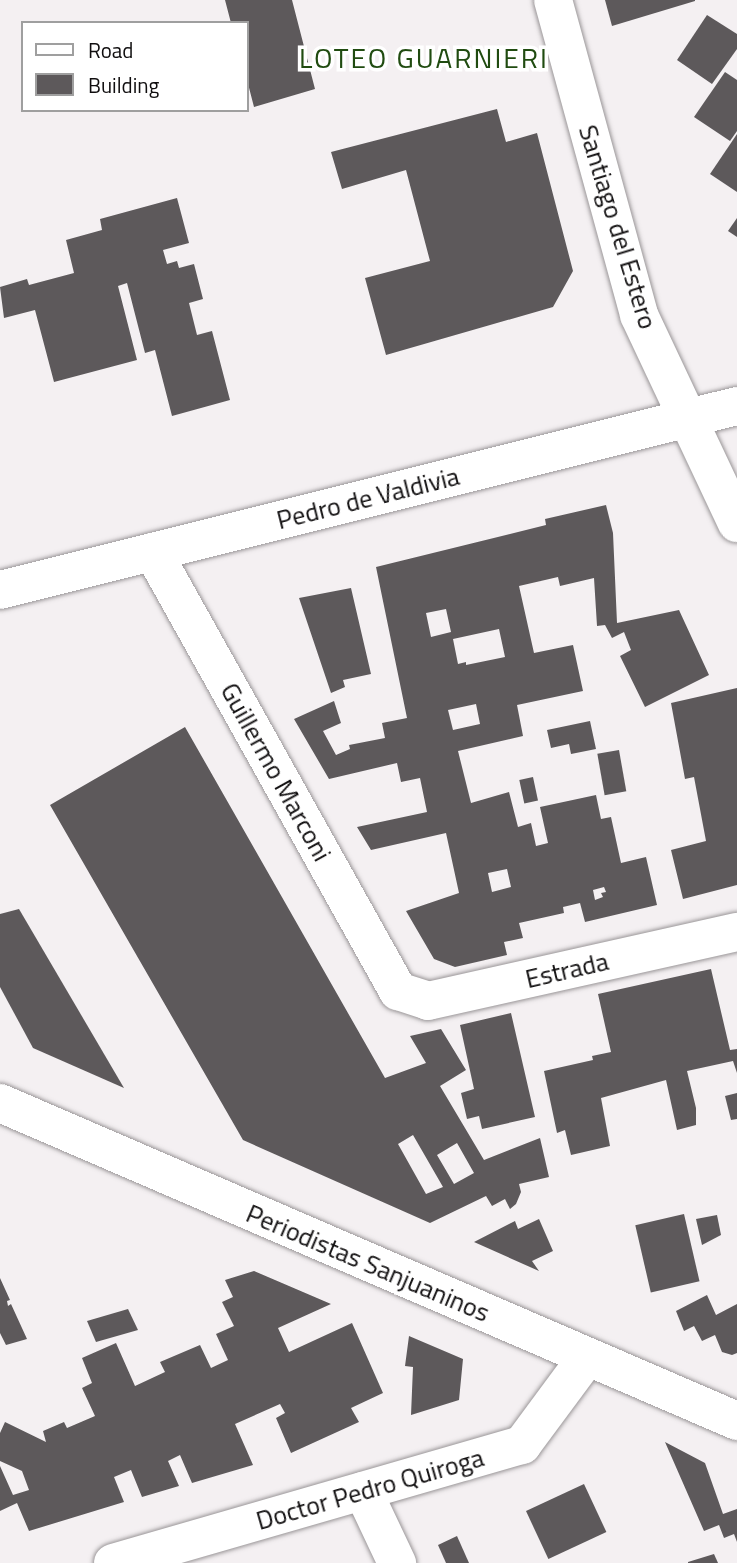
<!DOCTYPE html>
<html>
<head>
<meta charset="utf-8">
<style>
	body { margin:0 }
	#map { position:relative; width:737px; height:1563px; overflow:hidden; background:#f4f0f2; font-family:"Titillium Web",sans-serif }
	div>[style] { position:absolute }
	.building>* { inset:0; background:#5d595b; transform-origin:0 0 }
	.roads { filter:drop-shadow(0 0 2px #9a9698) drop-shadow(0 0 2px #9a9698) }
	.minor>* { height:38px; margin:-19px; padding:0 19px; transform-origin:19px; border-radius:19px; background:#fff }
	span { translate:-50% -50%; white-space:nowrap; text-align:center; line-height:1.15; -webkit-text-stroke:7px #fff; paint-order:stroke }
	.street-label { font-size:26px; color:#100e0f }
	.neighbourhood-label { font-size:28px; color:#204b10; letter-spacing:2px }
	.legend { position:absolute; left:21px; top:21px; width:228px; height:91px; box-sizing:border-box; background:#fff; border:2px solid #9f9f9f; margin:0; padding:9px 12px; list-style:none; font-size:21px; color:#100e0f }
	.legend li { display:flex; align-items:center; gap:14px; height:35px }
	.legend b { width:35px; border:2px solid #9f9f9f }
</style>
</head>
<body>
<div id="map">
	<div class="building">
		<div style="clip-path:polygon(225px 0,292px 0,315px 89px,254px 107px,247px 80px,247px 23px,231px 23px)"></div>
		<div style="clip-path:polygon(605px 0,695px 0,695px 1px,612px 26px)"></div>
		<div style="clip-path:polygon(707px 15px,737px 34px,737px 49px,712px 84px,677px 60px)"></div>
		<div style="clip-path:polygon(725px 72px,737px 80px,737px 131px,730px 141px,694px 117px)"></div>
		<div style="clip-path:polygon(497px 109px,506px 142px,537px 133px,573px 271px,553px 307px,386px 355px,365px 278px,430px 261px,406px 170px,342px 189px,331px 152px)"></div>
		<div style="clip-path:polygon(737px 134px,737px 192px,710px 174px)"></div>
		<div style="clip-path:polygon(177px 198px,189px 243px,163px 250px,167px 264px,177px 261px,179px 268px,194px 264px,203px 299px,189px 303px,197px 335px,212px 331px,230px 400px,172px 416px,155px 350px,145px 353px,127px 283px,118px 286px,137px 360px,54px 382px,35px 310px,4px 318px,0 287px,27px 279px,29px 285px,74px 273px,66px 240px,102px 230px,100px 219px)"></div>
		<div style="clip-path:polygon(737px 218px,737px 237px,728px 231px)"></div>
		<div style="clip-path:polygon(evenodd,606px 505px,613px 533px,617px 623px,679px 610px,709px 675px,645px 707px,620px 656px,631px 650px,624px 632px,612px 638px,605px 625px,597px 626px,594px 578px,560px 586px,558px 577px,519px 586px,534px 653px,573px 645px,583px 691px,517px 705px,523px 736px,458px 751px,471px 803px,509px 792px,518px 827px,531px 823px,536px 846px,548px 843px,540px 807px,596px 795px,601px 819px,611px 817px,621px 863px,646px 857px,657px 905px,585px 922px,580px 903px,563px 907px,564px 913px,519px 923px,523px 938px,504px 942px,507px 955px,455px 967px,434px 959px,406px 911px,459px 893px,446px 833px,371px 850px,357px 827px,427px 812px,420px 778px,401px 782px,397px 763px,329px 779px,294px 719px,334px 701px,341px 723px,323px 731px,336px 755px,350px 749px,349px 745px,385px 738px,382px 723px,407px 718px,376px 567px,546px 525px,545px 519px,606px 505px,446px 609px,451px 632px,431px 637px,426px 613px,446px 609px,606px 505px,499px 629px,505px 657px,466px 665px,466px 662px,458px 664px,453px 639px,499px 629px,606px 505px,476px 704px,480px 724px,453px 730px,448px 710px,476px 704px,606px 505px,507px 869px,511px 887px,492px 892px,488px 873px,507px 869px,606px 505px,604px 887px,606px 892px,601px 893px,603px 897px,595px 900px,593px 890px,604px 887px)"></div>
		<div style="clip-path:polygon(351px 588px,371px 674px,343px 680px,345px 687px,331px 693px,299px 598px)"></div>
		<div style="clip-path:polygon(737px 688px,737px 885px,683px 899px,671px 850px,706px 841px,694px 777px,685px 779px,671px 703px)"></div>
		<div style="clip-path:polygon(590px 721px,596px 749px,571px 754px,569px 744px,551px 748px,547px 730px)"></div>
		<div style="clip-path:polygon(evenodd,185px 727px,385px 1078px,426px 1063px,410px 1036px,441px 1029px,466px 1070px,440px 1086px,484px 1160px,540px 1138px,549px 1177px,519px 1184px,521px 1192px,516px 1204px,510px 1209px,505px 1199px,492px 1206px,486px 1196px,430px 1223px,243px 1140px,50px 805px,185px 727px,413px 1135px,443px 1187px,426px 1194px,398px 1144px,413px 1135px,185px 727px,457px 1143px,474px 1173px,454px 1184px,437px 1155px,457px 1143px)"></div>
		<div style="left:619px;top:750px;width:42px;height:22px;rotate:80deg"></div>
		<div style="left:533px;top:777px;width:24px;height:14px;rotate:78deg"></div>
		<div style="clip-path:polygon(19px 909px,124px 1088px,33px 1048px,0 987px,0 914px)"></div>
		<div style="clip-path:polygon(711px 969px,730px 1050px,737px 1049px,737px 1073px,733px 1061px,687px 1071px,696px 1108px,696px 1125px,677px 1130px,666px 1080px,601px 1098px,610px 1146px,571px 1155px,565px 1130px,557px 1133px,544px 1071px,593px 1060px,592px 1056px,611px 1052px,598px 994px)"></div>
		<div style="clip-path:polygon(511px 1013px,535px 1117px,482px 1129px,479px 1116px,467px 1119px,461px 1093px,474px 1089px,460px 1025px)"></div>
		<div style="clip-path:polygon(737px 1093px,737px 1119px,731px 1120px,725px 1096px)"></div>
		<div style="left:684px;top:1214px;width:69px;height:50px;rotate:77deg"></div>
		<div style="clip-path:polygon(717px 1215px,721px 1235px,702px 1245px,696px 1219px)"></div>
		<div style="clip-path:polygon(539px 1219px,553px 1251px,532px 1261px,539px 1271px,474px 1242px,515px 1221px,518px 1229px)"></div>
		<div style="clip-path:polygon(254px 1271px,331px 1304px,278px 1328px,289px 1352px,352px 1323px,383px 1393px,351px 1408px,359px 1422px,291px 1453px,276px 1418px,285px 1413px,280px 1404px,235px 1424px,253px 1465px,192px 1483px,180px 1455px,168px 1461px,179px 1486px,142px 1497px,131px 1470px,114px 1477px,124px 1502px,29px 1531px,17px 1503px,0 1511px,0 1466px,13px 1495px,29px 1490px,22px 1471px,0 1461px,0 1433px,5px 1422px,46px 1442px,43px 1431px,64px 1422px,67px 1428px,95px 1416px,82px 1388px,92px 1383px,82px 1358px,116px 1343px,135px 1386px,165px 1372px,160px 1362px,200px 1345px,211px 1368px,228px 1360px,216px 1334px,234px 1326px,222px 1302px,233px 1297px,225px 1280px)"></div>
		<div style="clip-path:polygon(0 1278px,10px 1300px,7px 1301px,8px 1306px,11px 1304px,27px 1339px,6px 1345px,0 1333px)"></div>
		<div style="clip-path:polygon(707px 1295px,716px 1315px,737px 1304px,737px 1353px,732px 1355px,722px 1352px,715px 1335px,702px 1341px,694px 1326px,684px 1331px,676px 1311px)"></div>
		<div style="clip-path:polygon(128px 1309px,138px 1330px,96px 1342px,87px 1321px)"></div>
		<div style="clip-path:polygon(409px 1336px,463px 1359px,459px 1400px,411px 1415px,413px 1367px,405px 1366px)"></div>
		<div style="clip-path:polygon(665px 1442px,705px 1463px,723px 1514px,737px 1509px,737px 1542px,734px 1534px,724px 1538px,719px 1525px,704px 1531px)"></div>
		<div style="left:584px;top:1484px;width:53px;height:64px;rotate:65deg"></div>
		<div style="clip-path:polygon(457px 1536px,469px 1563px,446px 1563px,438px 1545px)"></div>
		<div style="clip-path:polygon(714px 1554px,718px 1563px,688px 1563px,688px 1562px)"></div>
	</div>
	<div class="roads">
		<div class="minor">
			<div style="left:553px;top:0;width:327px;rotate:74.7deg"></div>
			<div style="left:639px;top:315px;width:230px;rotate:64.8deg"></div>
			<div style="left:153px;top:552px;width:503px;rotate:60.83deg"></div>
			<div style="left:398px;top:991px;width:32px;rotate:18deg"></div>
			<div style="left:428px;top:1001px;width:317px;rotate:-12.6deg"></div>
			<div style="left:0;top:590px;width:760px;rotate:-14.02deg"></div>
			<div style="left:0;top:1103px;width:803px;rotate:23.34deg"></div>
			<div style="left:363px;top:1491px;width:80px;rotate:64.7deg"></div>
			<div style="left:113px;top:1563px;width:426px;rotate:-16.1deg"></div>
			<div style="left:522px;top:1445px;width:109px;rotate:-53.5deg"></div>
		</div>
	</div>
	<div class="street-label">
		<span style="left:618px;top:227px;rotate:73deg">Santiago del Estero</span>
		<span style="left:368px;top:498px;rotate:-14deg">Pedro de Valdivia</span>
		<span style="left:276px;top:772px;rotate:61deg">Guillermo Marconi</span>
		<span style="left:567px;top:970px;rotate:-13deg">Estrada</span>
		<span style="left:368px;top:1263px;rotate:23deg">Periodistas Sanjuaninos</span>
		<span style="left:370px;top:1489px;rotate:-16deg">Doctor Pedro Quiroga</span>
	</div>
	<div class="neighbourhood-label">
		<span style="left:424px;top:58px">LOTEO GUARNIERI</span>
	</div>
	<ul class="legend">
	<li><b style="height:9px;background:#fff"></b>Road</li>
	<li><b style="height:19px;background:#5d595b"></b>Building</li>
	</ul>
</div>
</body>
</html>
